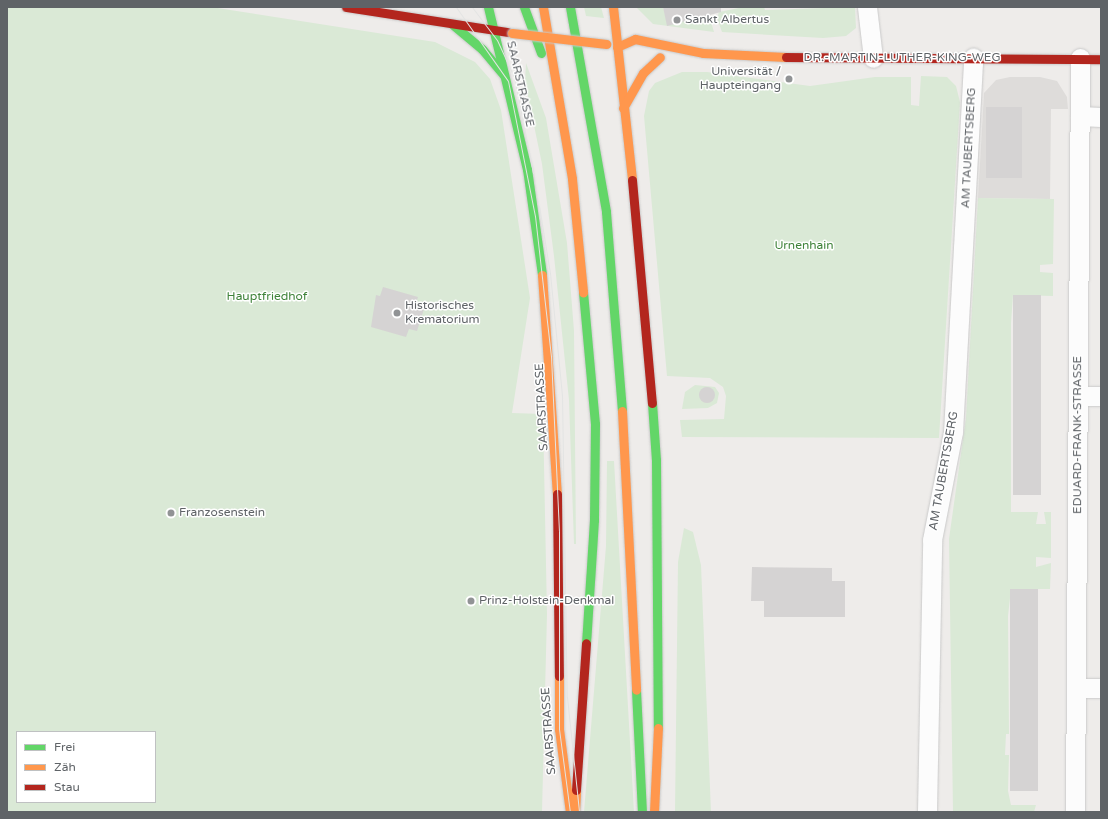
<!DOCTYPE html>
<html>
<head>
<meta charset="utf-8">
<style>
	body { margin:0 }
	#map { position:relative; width:1108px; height:819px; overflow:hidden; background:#eeecea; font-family:"Varela Round",sans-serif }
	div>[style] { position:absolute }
	.industrial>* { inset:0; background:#dedcda }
	.green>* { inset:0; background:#dae9d6 }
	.building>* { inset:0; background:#d5d3d3; transform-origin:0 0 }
	.round { border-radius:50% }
	.roads { filter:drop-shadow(0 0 1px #c9c9c9) drop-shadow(0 0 1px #c9c9c9) }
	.street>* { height:19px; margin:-9.5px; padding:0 9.5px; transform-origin:9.5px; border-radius:9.5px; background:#fcfcfc }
	.fast>* { height:9px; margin:-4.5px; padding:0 4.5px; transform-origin:4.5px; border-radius:4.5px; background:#63d668 }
	.slow>* { height:9px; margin:-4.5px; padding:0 4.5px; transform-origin:4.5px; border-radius:4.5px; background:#ff974d }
	.jam>* { height:9px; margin:-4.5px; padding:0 4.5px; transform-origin:4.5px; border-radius:4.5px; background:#b3261e }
	.tram>* { height:1px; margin:-0.5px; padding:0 0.5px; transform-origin:0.5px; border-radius:0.5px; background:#e3e4e3 }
	.bridges { filter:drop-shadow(0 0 1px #c8c9c9) drop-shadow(0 0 1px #c8c9c9) }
	.slow-bridge>* { height:9px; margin:-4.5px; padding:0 4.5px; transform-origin:4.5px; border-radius:4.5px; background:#ff974d }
	.dots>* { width:11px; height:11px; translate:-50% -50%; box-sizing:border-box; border:2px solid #fff; border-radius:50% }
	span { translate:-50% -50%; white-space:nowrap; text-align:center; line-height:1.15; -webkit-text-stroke:3px #fff; paint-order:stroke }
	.poi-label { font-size:12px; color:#5f6367 }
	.left { translate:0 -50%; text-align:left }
	.right { translate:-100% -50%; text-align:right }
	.street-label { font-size:12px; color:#5f6367 }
	.park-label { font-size:12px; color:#3f833a }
	.frame { position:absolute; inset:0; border:8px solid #5f6367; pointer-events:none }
	.legend { position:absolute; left:16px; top:731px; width:140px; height:72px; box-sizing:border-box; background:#fff; border:1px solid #bfc1c2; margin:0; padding:5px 7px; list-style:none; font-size:12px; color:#5f6367 }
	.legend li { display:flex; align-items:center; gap:8px; height:20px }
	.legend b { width:20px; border:1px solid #bfc1c2 }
</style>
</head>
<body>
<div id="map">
	<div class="industrial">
		<div style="clip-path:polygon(1010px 77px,1040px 77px,1057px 81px,1067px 97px,1068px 109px,1051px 109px,1050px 199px,978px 198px,984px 93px,996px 80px)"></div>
	</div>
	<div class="green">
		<div style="clip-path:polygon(evenodd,7px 7px,211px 7px,435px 42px,475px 62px,490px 79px,501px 110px,530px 298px,512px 413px,543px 414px,547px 614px,542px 812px,7px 812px,7px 7px,17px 732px,155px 732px,155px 802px,17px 802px,17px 732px)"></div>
		<div style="clip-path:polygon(584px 7px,601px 7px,604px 18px,586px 16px)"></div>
		<div style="clip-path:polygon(636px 7px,663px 7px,668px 25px,709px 15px,714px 32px,653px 24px)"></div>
		<div style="clip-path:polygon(744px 7px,764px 7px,765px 10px,855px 7px,856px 28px,846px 36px,823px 38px,722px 32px,717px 18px,719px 12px)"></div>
		<div style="clip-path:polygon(526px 63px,546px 118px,567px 243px,574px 331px,576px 544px,574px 544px,569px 400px,554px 256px,542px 164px,525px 82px)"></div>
		<div style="clip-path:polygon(682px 72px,707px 72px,810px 86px,875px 77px,911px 77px,911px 105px,919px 106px,921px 76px,947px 77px,956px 86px,960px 102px,939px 438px,682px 437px,680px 420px,724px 419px,726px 396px,723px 387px,710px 378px,667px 376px,644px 116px,649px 91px,655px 83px)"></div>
		<div style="clip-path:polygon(978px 198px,1054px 199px,1053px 264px,1040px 265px,1040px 272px,1053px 273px,1053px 296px,1013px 295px,1011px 323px,1011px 512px,1038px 512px,1036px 524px,1046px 524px,1044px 512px,1051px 512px,1051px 558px,1036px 557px,1036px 567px,1051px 563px,1050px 589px,1011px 589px,1008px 616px,1009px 734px,1006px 734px,1005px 755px,1009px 755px,1008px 791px,1011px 805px,1036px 805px,1034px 812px,953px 812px,949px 539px,966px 418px)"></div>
		<div style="clip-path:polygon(695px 385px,715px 387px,719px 393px,717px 403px,708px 408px,682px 409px,685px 392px)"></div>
		<div style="clip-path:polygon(607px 461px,614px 461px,634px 812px,584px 812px,606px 546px)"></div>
		<div style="clip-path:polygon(684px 528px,693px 532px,701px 565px,711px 812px,675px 812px,678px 562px)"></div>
	</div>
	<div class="building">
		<div style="clip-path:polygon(663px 7px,721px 7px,721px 12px,667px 26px)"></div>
		<div style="left:986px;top:107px;width:36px;height:71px"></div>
		<div style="clip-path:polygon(383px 287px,418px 297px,415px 306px,424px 309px,417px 331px,409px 329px,406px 337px,371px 327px,376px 295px,380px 296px)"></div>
		<div style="left:1013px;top:295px;width:28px;height:200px"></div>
		<div class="round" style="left:699px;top:387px;width:16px;height:16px"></div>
		<div style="clip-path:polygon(752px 567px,832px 568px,832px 581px,845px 581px,845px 617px,764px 617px,764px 601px,751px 601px)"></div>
		<div style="left:1010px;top:589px;width:28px;height:202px"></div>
	</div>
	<div class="roads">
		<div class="street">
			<div style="left:867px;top:7px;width:51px;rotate:83.3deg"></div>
			<div style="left:1080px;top:116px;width:21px;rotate:3deg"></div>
			<div style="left:1078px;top:396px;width:23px"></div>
			<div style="left:1076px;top:688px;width:25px"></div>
			<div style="left:927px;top:812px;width:272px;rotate:-88.9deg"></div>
			<div style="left:932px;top:540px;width:110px;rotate:-79deg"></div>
			<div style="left:953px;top:432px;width:375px;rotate:-86.9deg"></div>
			<div style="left:1075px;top:812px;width:754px;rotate:-89.62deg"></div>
		</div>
		<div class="fast">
			<div style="left:488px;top:7px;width:167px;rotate:76.5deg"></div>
			<div style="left:527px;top:169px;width:107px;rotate:81.9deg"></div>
			<div style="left:524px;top:7px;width:49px;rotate:69.7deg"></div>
			<div style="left:570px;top:7px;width:208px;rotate:80deg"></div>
			<div style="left:606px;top:212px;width:200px;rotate:85.4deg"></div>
			<div style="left:452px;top:24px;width:39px;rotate:40deg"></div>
			<div style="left:482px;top:49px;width:34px;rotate:50deg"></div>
			<div style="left:583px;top:292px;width:133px;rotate:84.8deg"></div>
			<div style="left:595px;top:424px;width:96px;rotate:90.6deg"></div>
			<div style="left:594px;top:520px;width:123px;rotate:93.7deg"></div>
			<div style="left:652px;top:403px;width:57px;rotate:86deg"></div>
			<div style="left:656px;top:460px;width:268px;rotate:89.6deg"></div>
			<div style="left:636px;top:690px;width:122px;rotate:87.2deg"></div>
		</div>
		<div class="slow">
			<div style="left:543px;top:7px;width:174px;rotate:80.4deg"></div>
			<div style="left:572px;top:179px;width:114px;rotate:84.4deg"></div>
			<div style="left:613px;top:7px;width:174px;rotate:83.7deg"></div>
			<div style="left:617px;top:47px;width:20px;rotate:-24deg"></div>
			<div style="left:635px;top:39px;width:69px;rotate:11.6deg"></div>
			<div style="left:703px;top:53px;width:83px;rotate:2.8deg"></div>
			<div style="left:623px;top:108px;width:40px;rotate:-60.3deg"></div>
			<div style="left:643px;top:73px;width:23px;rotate:-43deg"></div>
			<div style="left:542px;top:275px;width:220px;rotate:86.1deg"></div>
			<div style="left:622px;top:411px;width:279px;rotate:87.1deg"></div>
			<div style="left:559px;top:676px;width:53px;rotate:90deg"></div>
			<div style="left:559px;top:729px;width:84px;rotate:82.5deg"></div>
			<div style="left:575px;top:812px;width:22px;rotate:-87deg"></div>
			<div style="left:654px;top:812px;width:84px;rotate:-87.3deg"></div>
		</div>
		<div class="jam">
			<div style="left:346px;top:7px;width:163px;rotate:8.8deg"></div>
			<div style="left:786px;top:57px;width:315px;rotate:0.4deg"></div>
			<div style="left:632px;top:180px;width:224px;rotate:84.9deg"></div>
			<div style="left:557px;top:494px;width:182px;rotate:89.4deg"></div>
			<div style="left:576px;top:790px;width:147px;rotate:-86.1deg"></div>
		</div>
	</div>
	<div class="tram">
		<div style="left:456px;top:7px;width:90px;rotate:54.9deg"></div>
		<div style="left:508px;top:81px;width:138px;rotate:78.7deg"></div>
		<div style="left:535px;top:216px;width:141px;rotate:83.5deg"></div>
		<div style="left:551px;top:356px;width:175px;rotate:87.4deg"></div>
		<div style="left:559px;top:531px;width:198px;rotate:90deg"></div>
		<div style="left:559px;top:729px;width:84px;rotate:82.5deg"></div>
		<div style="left:472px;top:7px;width:41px;rotate:52.9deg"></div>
		<div style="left:497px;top:40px;width:41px;rotate:65.3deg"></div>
		<div style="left:514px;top:77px;width:98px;rotate:78.8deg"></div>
		<div style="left:539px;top:206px;width:68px;rotate:80.7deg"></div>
		<div style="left:550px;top:273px;width:123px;rotate:84.4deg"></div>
		<div style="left:562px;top:395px;width:302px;rotate:89.1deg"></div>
		<div style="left:567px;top:697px;width:116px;rotate:84deg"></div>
	</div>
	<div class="bridges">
		<div class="slow-bridge">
			<div style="left:512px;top:33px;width:95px;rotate:6.7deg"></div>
		</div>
	</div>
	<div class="dots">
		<div style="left:677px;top:20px;background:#919395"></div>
		<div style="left:789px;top:79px;background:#919395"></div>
		<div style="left:397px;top:313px;background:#919395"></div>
		<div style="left:171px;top:513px;background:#919395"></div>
		<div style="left:471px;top:601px;background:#919395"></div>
	</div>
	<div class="poi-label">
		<span class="left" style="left:685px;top:20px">Sankt Albertus</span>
		<span class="right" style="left:781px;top:79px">Universität /<br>Haupteingang</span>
		<span class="left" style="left:405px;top:313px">Historisches<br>Krematorium</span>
		<span class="left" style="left:179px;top:513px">Franzosenstein</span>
		<span class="left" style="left:479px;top:601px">Prinz-Holstein-Denkmal</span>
	</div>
	<div class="street-label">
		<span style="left:902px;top:58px">DR.-MARTIN-LUTHER-KING-WEG</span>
		<span style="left:520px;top:84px;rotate:77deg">SAARSTRASSE</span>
		<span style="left:969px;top:148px;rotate:-87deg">AM TAUBERTSBERG</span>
		<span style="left:542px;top:407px;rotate:-93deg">SAARSTRASSE</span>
		<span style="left:1078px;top:435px;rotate:-90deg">EDUARD-FRANK-STRASSE</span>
		<span style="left:944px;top:471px;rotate:-80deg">AM TAUBERTSBERG</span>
		<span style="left:549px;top:731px;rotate:-94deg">SAARSTRASSE</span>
	</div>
	<div class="park-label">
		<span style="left:804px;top:246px">Urnenhain</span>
		<span style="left:267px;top:297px">Hauptfriedhof</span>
	</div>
	<div class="frame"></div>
	<ul class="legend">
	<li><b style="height:5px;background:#63d668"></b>Frei</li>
	<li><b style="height:5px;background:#ff974d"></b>Zäh</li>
	<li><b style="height:5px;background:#b3261e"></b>Stau</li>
	</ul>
</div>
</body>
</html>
